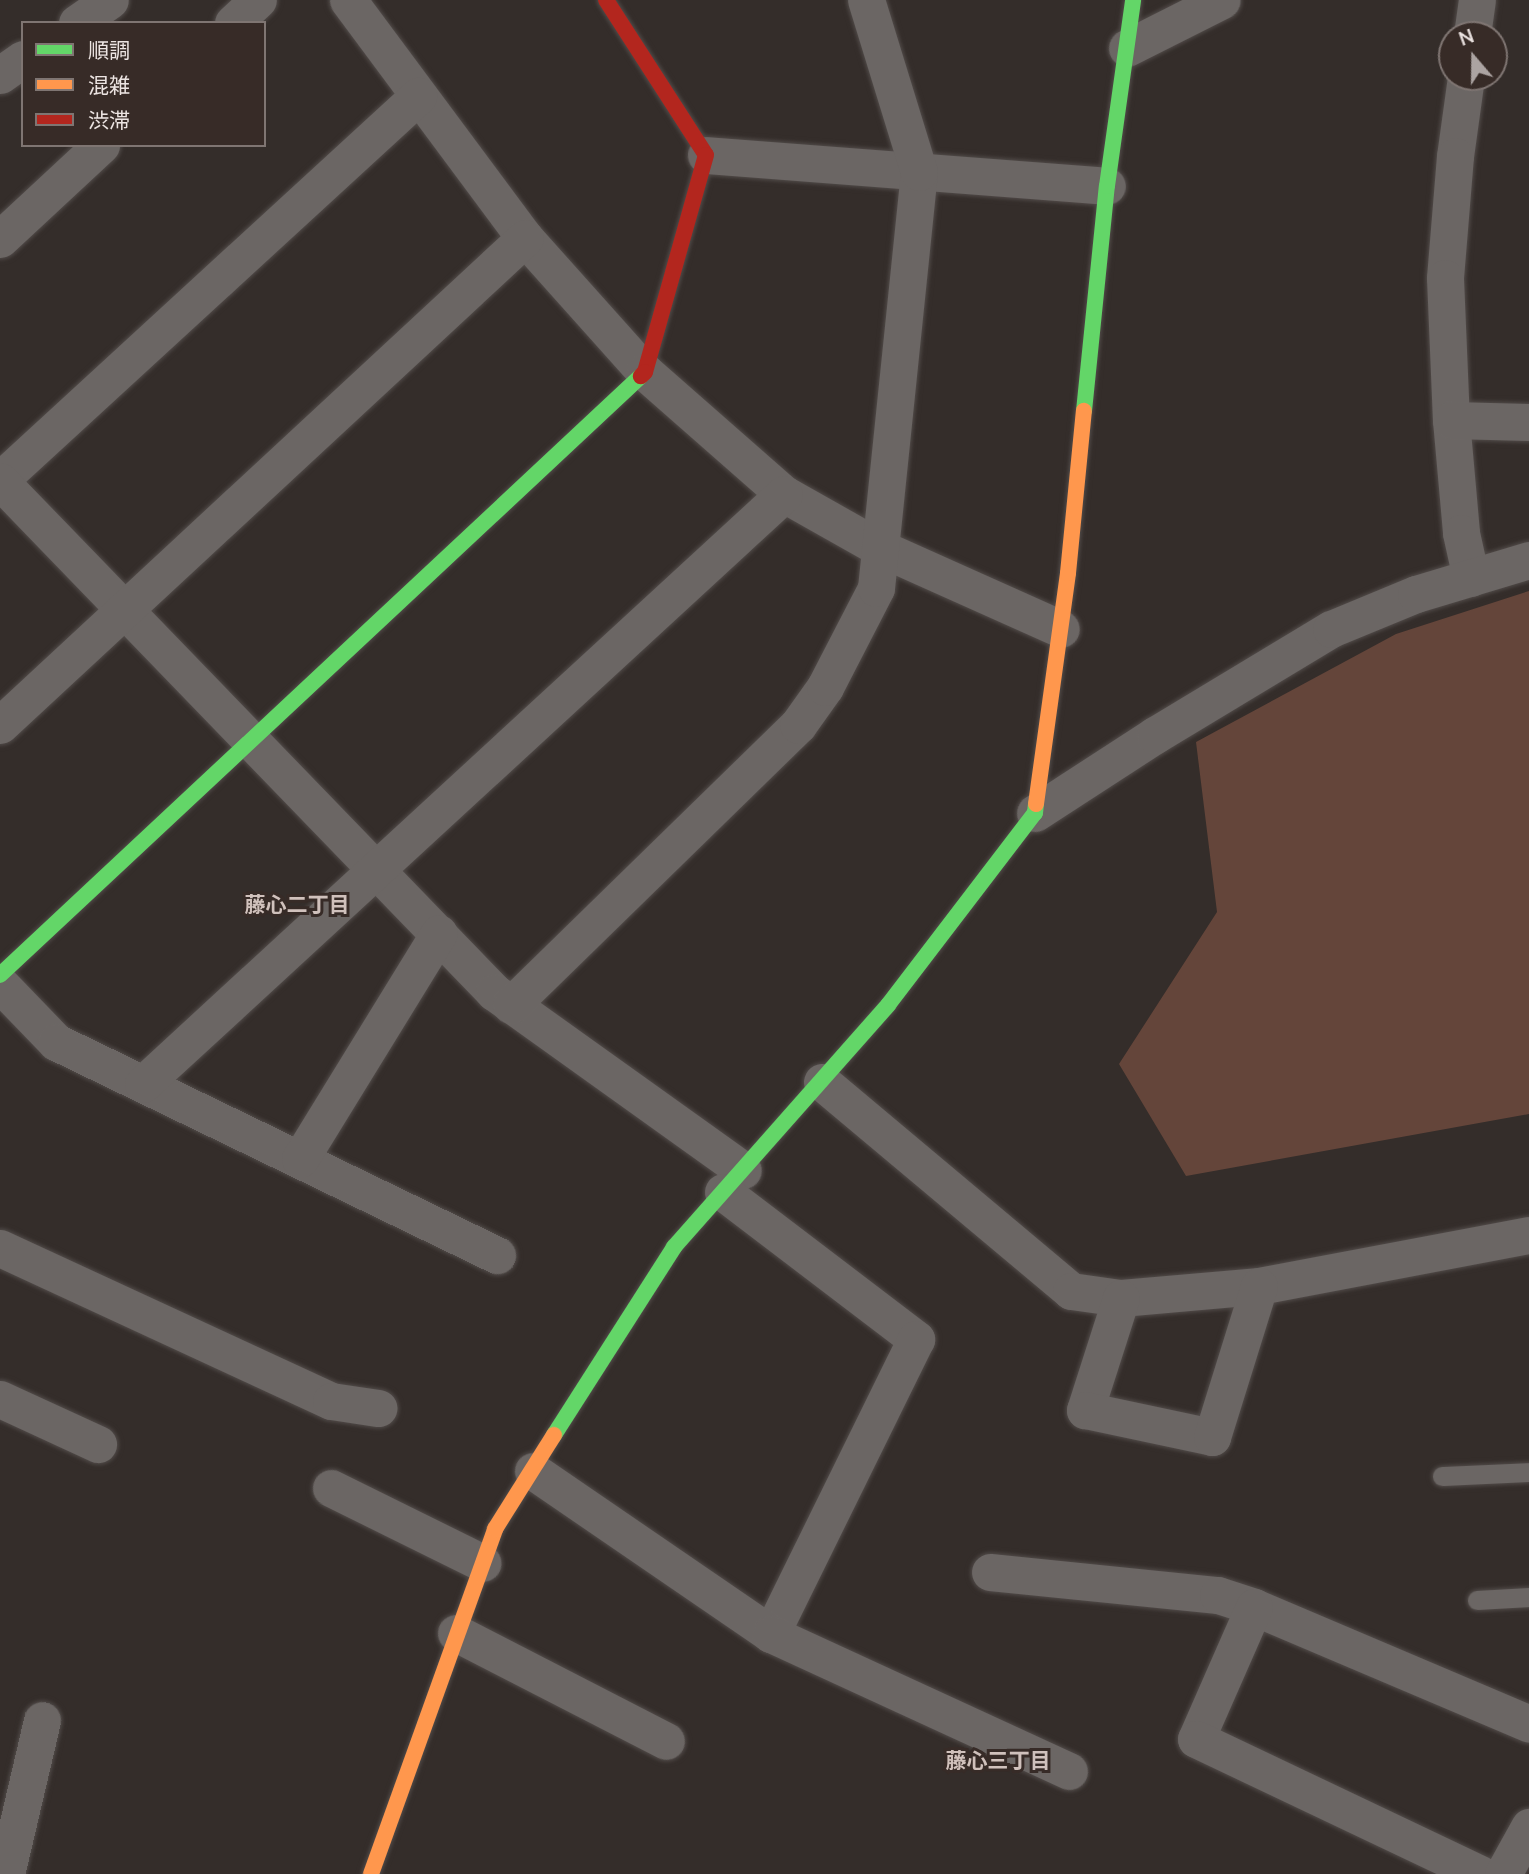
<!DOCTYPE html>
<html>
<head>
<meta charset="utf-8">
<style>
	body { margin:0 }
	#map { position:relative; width:1529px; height:1874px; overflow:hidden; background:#342d2a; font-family:"Nunito Sans","Noto Sans JP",sans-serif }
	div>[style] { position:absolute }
	.green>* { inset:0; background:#64453a }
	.roads { filter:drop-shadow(0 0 2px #514b49) drop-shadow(0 0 2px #514b49) }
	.lane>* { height:19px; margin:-9.5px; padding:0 9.5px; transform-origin:9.5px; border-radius:9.5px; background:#6b6664 }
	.street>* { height:37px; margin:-18.5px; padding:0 18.5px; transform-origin:18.5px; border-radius:18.5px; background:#6b6664 }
	.fast>* { height:16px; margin:-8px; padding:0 8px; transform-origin:8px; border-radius:8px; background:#63d668 }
	.slow>* { height:16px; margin:-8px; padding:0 8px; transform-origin:8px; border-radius:8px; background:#ff974d }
	.jam>* { height:16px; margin:-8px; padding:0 8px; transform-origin:8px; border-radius:8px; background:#b3261e }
	span { translate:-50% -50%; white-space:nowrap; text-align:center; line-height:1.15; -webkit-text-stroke:6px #372b27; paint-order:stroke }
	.neighbourhood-label { font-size:21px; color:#d0c1bc; font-weight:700 }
	.legend { position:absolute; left:21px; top:21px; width:245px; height:126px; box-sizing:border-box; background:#372b27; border:2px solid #7f7572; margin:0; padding:9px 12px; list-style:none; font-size:21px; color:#ece4e2 }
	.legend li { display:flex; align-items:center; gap:14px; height:35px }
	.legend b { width:35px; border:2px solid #7f7572 }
	.north { position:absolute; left:1438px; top:21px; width:70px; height:70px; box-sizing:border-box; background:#372b27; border:2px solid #7f7572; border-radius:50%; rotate:340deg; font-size:19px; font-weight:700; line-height:28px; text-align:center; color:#ece4e2 }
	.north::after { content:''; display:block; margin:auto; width:24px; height:32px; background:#aca4a2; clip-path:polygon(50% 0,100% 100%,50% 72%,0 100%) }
</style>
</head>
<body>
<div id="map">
	<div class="green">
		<div style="clip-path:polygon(1529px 591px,1529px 1114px,1186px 1176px,1119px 1064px,1217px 912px,1196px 742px,1396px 634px)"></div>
	</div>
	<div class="roads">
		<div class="lane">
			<div style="left:1442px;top:1476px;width:87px;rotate:-2.6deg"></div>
			<div style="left:1477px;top:1600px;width:52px;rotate:-3.3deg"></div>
		</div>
		<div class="street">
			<div style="left:348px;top:0;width:297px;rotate:53.4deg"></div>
			<div style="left:525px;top:238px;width:180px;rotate:48.2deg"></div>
			<div style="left:645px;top:372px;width:185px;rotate:41.3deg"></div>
			<div style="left:784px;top:494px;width:110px;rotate:29.4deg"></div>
			<div style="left:880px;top:548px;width:198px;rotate:24.1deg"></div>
			<div style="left:77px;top:23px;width:40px;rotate:-34.9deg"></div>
			<div style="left:233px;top:23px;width:34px;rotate:-43deg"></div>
			<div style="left:1472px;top:35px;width:35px;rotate:-82deg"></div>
			<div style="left:1127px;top:48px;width:106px;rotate:-26.8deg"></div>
			<div style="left:0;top:75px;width:28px;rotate:-35deg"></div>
			<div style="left:1466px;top:77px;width:80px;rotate:97.9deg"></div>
			<div style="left:1455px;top:156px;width:122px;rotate:94.7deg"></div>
			<div style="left:1445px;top:278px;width:142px;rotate:87.6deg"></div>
			<div style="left:1451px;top:420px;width:113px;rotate:84.9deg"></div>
			<div style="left:1461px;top:533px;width:46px;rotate:77.5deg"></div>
			<div style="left:706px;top:155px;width:402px;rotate:4.4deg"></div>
			<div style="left:0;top:239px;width:138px;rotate:-42.9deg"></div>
			<div style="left:1451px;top:420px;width:78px;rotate:1.5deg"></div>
			<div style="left:0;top:480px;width:568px;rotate:-42.57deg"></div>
			<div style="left:0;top:481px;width:711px;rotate:45.97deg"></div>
			<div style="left:494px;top:992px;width:306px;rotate:35.6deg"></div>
			<div style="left:0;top:725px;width:716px;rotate:-42.85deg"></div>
			<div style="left:1035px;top:813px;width:143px;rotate:-33deg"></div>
			<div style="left:1155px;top:735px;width:205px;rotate:-31.1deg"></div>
			<div style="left:1331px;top:629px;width:92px;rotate:-22.4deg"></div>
			<div style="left:1416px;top:594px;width:118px;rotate:-16.7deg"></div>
			<div style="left:0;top:984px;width:81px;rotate:46deg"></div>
			<div style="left:56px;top:1042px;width:490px;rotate:25.8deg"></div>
			<div style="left:511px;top:1005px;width:401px;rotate:-44.3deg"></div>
			<div style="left:798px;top:725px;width:47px;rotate:-54.6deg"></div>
			<div style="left:825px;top:687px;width:111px;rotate:-62.7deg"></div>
			<div style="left:876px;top:588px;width:418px;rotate:-84.1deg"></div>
			<div style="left:919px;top:172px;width:180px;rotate:-107.1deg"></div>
			<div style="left:822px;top:1082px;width:325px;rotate:40deg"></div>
			<div style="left:1071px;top:1291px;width:50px;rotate:8deg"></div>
			<div style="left:1121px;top:1298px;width:139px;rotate:-5deg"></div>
			<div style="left:1259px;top:1286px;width:275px;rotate:-10.7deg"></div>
			<div style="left:143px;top:1084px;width:871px;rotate:-42.63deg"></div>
			<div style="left:300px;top:1159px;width:265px;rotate:-58.4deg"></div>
			<div style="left:723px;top:1192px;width:243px;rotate:37.3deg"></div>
			<div style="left:916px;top:1339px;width:329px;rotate:116.2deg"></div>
			<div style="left:0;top:1248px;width:365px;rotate:24.8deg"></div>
			<div style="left:331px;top:1401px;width:48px;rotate:8.5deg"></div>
			<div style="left:1121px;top:1298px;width:118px;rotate:107.8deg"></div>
			<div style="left:1085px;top:1410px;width:130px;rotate:12deg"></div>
			<div style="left:1212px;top:1437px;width:158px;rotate:-72.7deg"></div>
			<div style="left:0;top:1399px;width:108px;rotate:24.7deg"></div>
			<div style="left:533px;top:1471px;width:288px;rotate:34.4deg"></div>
			<div style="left:771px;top:1634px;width:328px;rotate:24.7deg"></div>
			<div style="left:331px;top:1488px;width:169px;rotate:26.3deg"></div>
			<div style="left:990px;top:1572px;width:229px;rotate:5.8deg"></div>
			<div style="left:1218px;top:1595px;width:38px;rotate:18deg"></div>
			<div style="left:1254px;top:1607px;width:299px;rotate:23deg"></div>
			<div style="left:1254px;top:1607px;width:144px;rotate:113.7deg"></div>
			<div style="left:1196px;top:1739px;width:314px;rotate:25.4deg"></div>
			<div style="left:456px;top:1633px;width:236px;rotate:27.2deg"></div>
			<div style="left:6px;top:1874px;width:158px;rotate:-76.8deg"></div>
			<div style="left:1503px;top:1874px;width:54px;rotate:-61deg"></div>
		</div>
		<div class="fast">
			<div style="left:1084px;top:411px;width:226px;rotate:-84.2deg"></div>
			<div style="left:1107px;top:186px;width:188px;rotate:-82deg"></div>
			<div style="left:0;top:975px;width:877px;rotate:-43.06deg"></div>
			<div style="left:554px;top:1435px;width:223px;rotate:-57.4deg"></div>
			<div style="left:674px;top:1247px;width:323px;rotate:-48.5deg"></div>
			<div style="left:888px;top:1005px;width:242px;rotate:-52.6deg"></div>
			<div style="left:1035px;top:813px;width:9px;rotate:-84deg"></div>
		</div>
		<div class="slow">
			<div style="left:1036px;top:804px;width:233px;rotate:-82.1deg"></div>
			<div style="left:1068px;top:573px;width:163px;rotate:-84.4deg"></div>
			<div style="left:371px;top:1874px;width:367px;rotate:-70.2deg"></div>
			<div style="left:495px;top:1529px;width:111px;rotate:-57.9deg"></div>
		</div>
		<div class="jam">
			<div style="left:606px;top:0;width:184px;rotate:57.2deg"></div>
			<div style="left:706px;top:155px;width:225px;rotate:105.7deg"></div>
			<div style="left:645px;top:372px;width:6px;rotate:135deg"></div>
		</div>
	</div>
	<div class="neighbourhood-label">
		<span style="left:297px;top:905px">藤心二丁目</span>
		<span style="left:998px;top:1761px">藤心三丁目</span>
	</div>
	<ul class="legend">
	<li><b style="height:9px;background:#63d668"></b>順調</li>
	<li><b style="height:9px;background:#ff974d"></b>混雑</li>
	<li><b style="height:9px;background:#b3261e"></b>渋滞</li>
	</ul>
	<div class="north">N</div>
</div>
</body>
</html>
